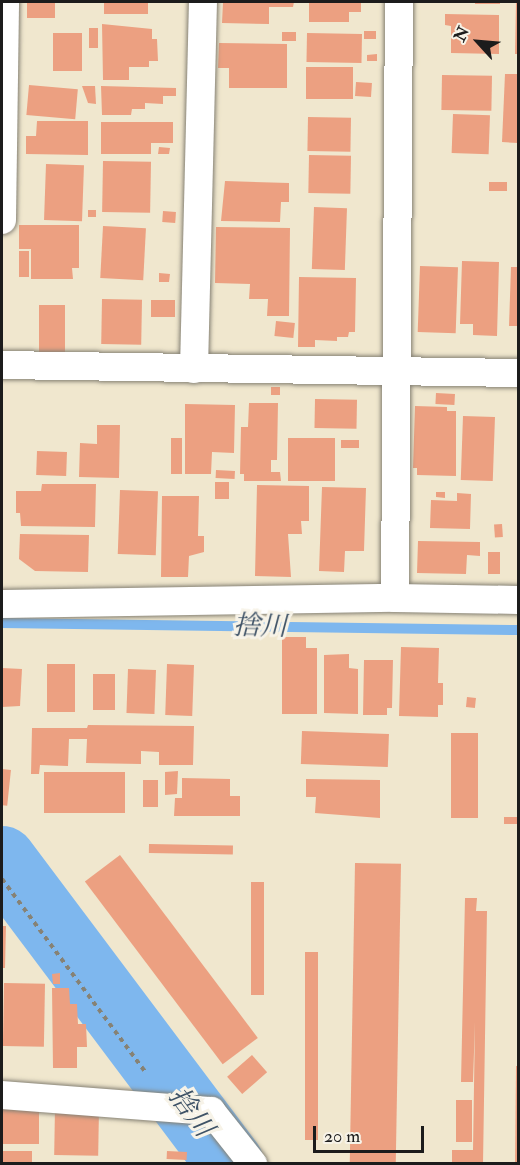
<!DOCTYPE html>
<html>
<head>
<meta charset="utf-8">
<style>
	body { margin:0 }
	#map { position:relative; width:520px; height:1165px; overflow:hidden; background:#f0e7ce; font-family:"IM FELL Double Pica","Noto Serif JP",serif }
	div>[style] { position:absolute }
	.stream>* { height:10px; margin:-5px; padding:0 5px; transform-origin:5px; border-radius:5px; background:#7eb7ee }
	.river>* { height:68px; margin:-34px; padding:0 34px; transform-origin:34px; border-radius:34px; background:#7eb7ee }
	.building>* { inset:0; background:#eca081; transform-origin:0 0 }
	.path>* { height:4px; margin-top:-2px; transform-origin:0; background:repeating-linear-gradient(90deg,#868275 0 4.5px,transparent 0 9px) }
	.roads { filter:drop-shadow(0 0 2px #868275) drop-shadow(0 0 2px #868275) }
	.street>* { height:28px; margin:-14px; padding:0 14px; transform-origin:14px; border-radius:14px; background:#fff }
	span { translate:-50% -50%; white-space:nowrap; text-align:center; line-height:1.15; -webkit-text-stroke:6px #f7f3e8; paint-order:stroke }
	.water-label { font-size:27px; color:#3e5266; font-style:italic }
	.frame { position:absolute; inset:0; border:3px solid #1c1c1c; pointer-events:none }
	.north { position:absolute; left:448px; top:12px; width:60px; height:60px; -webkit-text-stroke:4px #f7f3e8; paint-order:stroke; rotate:296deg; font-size:16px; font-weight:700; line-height:24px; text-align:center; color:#1c1c1c }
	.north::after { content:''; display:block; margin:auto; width:21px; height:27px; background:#1c1c1c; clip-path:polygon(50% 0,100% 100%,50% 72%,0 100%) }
	.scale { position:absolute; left:313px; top:1126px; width:111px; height:27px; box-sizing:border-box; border:3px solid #1c1c1c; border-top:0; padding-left:8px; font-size:18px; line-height:21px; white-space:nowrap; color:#1c1c1c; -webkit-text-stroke:4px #f7f3e8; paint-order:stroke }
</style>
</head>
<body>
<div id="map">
	<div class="stream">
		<div style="left:2px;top:623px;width:516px;rotate:0.78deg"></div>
	</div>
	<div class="river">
		<div style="left:2px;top:860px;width:380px;rotate:53.1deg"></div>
	</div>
	<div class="building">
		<div style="left:27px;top:2px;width:28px;height:16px"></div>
		<div style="left:104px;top:2px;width:44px;height:12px"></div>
		<div style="clip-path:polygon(223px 2px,294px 2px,293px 7px,269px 7px,269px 24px,222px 23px)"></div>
		<div style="clip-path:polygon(309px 2px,361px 2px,361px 12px,349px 12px,349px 22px,309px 22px)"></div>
		<div style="left:475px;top:2px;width:25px;height:2px"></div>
		<div style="clip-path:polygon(516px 2px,518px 2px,518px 54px,515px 54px)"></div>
		<div style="clip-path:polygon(445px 14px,499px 15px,499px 54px,451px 53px,451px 26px,445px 25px)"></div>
		<div style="clip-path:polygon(102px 24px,152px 29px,152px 39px,157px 39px,158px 61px,149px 61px,149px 67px,129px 67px,129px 80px,103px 80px)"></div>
		<div style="left:89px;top:28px;width:9px;height:20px"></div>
		<div style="left:364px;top:31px;width:12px;height:8px"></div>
		<div style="left:296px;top:32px;width:9px;height:14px;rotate:90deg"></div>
		<div style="left:53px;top:33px;width:29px;height:38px"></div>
		<div style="left:307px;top:33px;width:55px;height:29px;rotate:1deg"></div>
		<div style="clip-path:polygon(219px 43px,287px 44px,287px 88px,229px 88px,229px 68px,218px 68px)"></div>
		<div style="clip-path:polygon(377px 54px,377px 61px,367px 61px,367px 55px)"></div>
		<div style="left:306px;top:67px;width:47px;height:32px"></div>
		<div style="clip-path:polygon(505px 74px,518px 74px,518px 143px,502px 142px)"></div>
		<div style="left:442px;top:75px;width:50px;height:35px;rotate:1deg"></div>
		<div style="left:356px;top:82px;width:16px;height:14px;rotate:4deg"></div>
		<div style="left:29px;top:85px;width:49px;height:30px;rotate:5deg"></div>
		<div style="clip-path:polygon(82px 86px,95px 86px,96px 104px,88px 103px)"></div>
		<div style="clip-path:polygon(101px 86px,176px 88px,176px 96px,163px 96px,163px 104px,145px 103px,145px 109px,132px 109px,131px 115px,102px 115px)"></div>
		<div style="left:453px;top:114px;width:37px;height:39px;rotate:2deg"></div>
		<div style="left:308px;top:117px;width:43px;height:34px;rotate:1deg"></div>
		<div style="clip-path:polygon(37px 121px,88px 121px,88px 155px,26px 154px,26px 136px,36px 136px)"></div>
		<div style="clip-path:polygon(101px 122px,173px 122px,173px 143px,151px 143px,151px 154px,101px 154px)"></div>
		<div style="clip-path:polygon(159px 147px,170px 148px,169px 154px,158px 154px)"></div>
		<div style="left:309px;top:155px;width:42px;height:38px;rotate:1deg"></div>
		<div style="left:103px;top:161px;width:48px;height:51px;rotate:1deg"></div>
		<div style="left:46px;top:164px;width:38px;height:56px;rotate:2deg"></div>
		<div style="clip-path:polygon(225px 181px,289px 183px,289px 202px,281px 202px,280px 222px,221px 221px)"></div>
		<div style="left:489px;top:182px;width:18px;height:9px"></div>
		<div style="left:314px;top:207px;width:33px;height:62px;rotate:2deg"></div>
		<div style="left:88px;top:210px;width:8px;height:7px"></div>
		<div style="left:163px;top:211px;width:13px;height:11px;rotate:4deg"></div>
		<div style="clip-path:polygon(19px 225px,79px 225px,79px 268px,72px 268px,73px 279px,31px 279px,31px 249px,19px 249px)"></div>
		<div style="left:103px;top:226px;width:43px;height:52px;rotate:3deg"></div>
		<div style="clip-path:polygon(216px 227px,290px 228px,289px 316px,267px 316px,268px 299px,249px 299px,250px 284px,215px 283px)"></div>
		<div style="left:19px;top:251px;width:10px;height:26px"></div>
		<div style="clip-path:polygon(462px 261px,499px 262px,497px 336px,473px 335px,473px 324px,460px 324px)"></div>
		<div style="left:420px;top:266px;width:38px;height:66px;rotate:2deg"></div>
		<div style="clip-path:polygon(511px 267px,518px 267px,518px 326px,509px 326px)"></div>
		<div style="clip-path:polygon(159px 273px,170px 274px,169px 282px,159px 282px)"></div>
		<div style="clip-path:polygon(299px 277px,356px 278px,355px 332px,349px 332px,348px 337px,337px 337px,337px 341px,315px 340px,315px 347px,298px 347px)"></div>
		<div style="left:102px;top:299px;width:40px;height:45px;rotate:1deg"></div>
		<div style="left:151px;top:300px;width:24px;height:17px"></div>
		<div style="left:39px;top:305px;width:26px;height:49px"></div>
		<div style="left:276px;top:321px;width:19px;height:15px;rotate:6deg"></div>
		<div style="left:280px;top:387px;width:8px;height:9px;rotate:90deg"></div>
		<div style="left:436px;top:393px;width:19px;height:11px;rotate:3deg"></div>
		<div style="left:315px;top:399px;width:42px;height:29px;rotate:1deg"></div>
		<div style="clip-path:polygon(249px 403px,278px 403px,277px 460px,271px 460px,271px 472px,280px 472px,281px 481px,244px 481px,244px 474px,240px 474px,241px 427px,248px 427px)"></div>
		<div style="clip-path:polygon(185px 404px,235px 405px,234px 453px,212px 452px,211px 474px,185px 474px)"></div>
		<div style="clip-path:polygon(415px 406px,447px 407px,447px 411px,456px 411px,456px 476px,417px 475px,417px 468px,413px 468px)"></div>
		<div style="left:463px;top:416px;width:32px;height:64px;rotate:2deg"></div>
		<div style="clip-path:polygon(97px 425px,120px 425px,119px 478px,79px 477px,80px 443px,97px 444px)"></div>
		<div style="left:171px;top:438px;width:11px;height:36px"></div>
		<div style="left:288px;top:438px;width:47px;height:43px"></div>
		<div style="left:359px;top:440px;width:8px;height:18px;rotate:90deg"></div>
		<div style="left:37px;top:451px;width:30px;height:24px;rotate:2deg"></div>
		<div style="left:216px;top:470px;width:19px;height:8px;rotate:3deg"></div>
		<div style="left:215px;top:482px;width:14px;height:17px"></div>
		<div style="clip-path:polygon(42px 484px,96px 484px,95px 527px,21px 526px,20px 513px,16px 513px,16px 491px,41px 491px)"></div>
		<div style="clip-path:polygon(257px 485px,309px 486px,309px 521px,301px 521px,302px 534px,288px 534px,291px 577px,255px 576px)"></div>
		<div style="clip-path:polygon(322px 487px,366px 488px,364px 551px,345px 551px,344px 572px,319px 571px)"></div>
		<div style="left:120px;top:490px;width:38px;height:64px;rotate:2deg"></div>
		<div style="clip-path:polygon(436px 492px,445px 492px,445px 498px,436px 497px)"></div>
		<div style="clip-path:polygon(457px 493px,471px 494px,470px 529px,430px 528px,431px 500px,457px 501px)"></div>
		<div style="clip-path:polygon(162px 496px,199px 496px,198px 536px,204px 536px,204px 552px,189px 556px,188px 577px,161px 577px)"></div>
		<div style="left:502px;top:524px;width:13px;height:8px;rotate:86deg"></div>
		<div style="clip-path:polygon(20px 534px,89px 535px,88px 572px,35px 571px,19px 559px)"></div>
		<div style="clip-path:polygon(418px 541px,480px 542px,480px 556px,467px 555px,466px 574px,417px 573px)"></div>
		<div style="left:488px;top:552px;width:12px;height:22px"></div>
		<div style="clip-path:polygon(282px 637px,306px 637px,306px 648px,317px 648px,317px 714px,282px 714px)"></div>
		<div style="clip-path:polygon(401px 647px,439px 648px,438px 683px,443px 683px,443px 705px,438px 705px,438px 717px,399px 716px)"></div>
		<div style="clip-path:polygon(349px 654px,349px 668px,358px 669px,358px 714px,324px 713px,324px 655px)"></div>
		<div style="clip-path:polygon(364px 660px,393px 660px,392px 708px,387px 708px,387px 715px,363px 715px)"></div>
		<div style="left:47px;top:664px;width:28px;height:48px"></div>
		<div style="left:167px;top:664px;width:27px;height:51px;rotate:2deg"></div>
		<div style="clip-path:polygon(2px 668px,22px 669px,20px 706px,2px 707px)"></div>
		<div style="left:128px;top:669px;width:28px;height:44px;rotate:2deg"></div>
		<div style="left:93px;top:674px;width:22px;height:36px"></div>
		<div style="left:467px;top:697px;width:9px;height:10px;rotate:6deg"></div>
		<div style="clip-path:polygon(88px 725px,194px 726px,193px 765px,159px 765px,159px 752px,141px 751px,141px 764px,86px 763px,87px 739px,69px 739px,68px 766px,40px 765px,39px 774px,31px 774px,32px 728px,87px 728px)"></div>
		<div style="left:302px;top:731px;width:87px;height:33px;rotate:2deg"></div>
		<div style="left:451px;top:733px;width:27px;height:85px"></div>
		<div style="left:2px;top:769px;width:9px;height:36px;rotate:6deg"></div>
		<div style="clip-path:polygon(178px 771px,177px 794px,165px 795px,165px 772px)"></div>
		<div style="left:44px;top:772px;width:81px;height:41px"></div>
		<div style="clip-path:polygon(182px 778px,230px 779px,230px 796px,240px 796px,240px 816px,174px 816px,175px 798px,182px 798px)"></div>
		<div style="clip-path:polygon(306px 779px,380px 780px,380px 818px,315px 813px,316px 797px,306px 797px)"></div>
		<div style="left:143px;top:780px;width:15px;height:27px"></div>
		<div style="left:504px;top:817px;width:14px;height:7px"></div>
		<div style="left:149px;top:844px;width:84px;height:9px;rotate:1deg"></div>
		<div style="left:120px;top:855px;width:229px;height:44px;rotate:53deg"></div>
		<div style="left:355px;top:863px;width:46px;height:301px;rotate:1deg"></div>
		<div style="left:251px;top:882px;width:13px;height:113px"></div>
		<div style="clip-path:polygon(465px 898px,477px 898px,476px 911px,487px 911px,483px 1164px,452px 1164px,452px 1150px,473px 1150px,475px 1022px,473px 1082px,461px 1082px)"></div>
		<div style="clip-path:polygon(2px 926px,6px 926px,5px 968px,2px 968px)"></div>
		<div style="left:305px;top:952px;width:13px;height:188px"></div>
		<div style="clip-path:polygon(60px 973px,60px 984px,53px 984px,52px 974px)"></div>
		<div style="left:4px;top:983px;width:41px;height:63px;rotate:1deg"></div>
		<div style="clip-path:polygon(52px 988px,69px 988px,70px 1004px,77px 1004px,78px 1024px,86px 1024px,87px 1047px,77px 1047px,77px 1068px,53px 1068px)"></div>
		<div style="left:252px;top:1055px;width:23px;height:33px;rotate:49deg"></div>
		<div style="clip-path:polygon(516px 1066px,518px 1066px,518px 1164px,515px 1164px)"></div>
		<div style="left:456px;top:1100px;width:16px;height:42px"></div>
		<div style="left:55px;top:1108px;width:44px;height:47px;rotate:1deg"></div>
		<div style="left:2px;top:1109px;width:37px;height:35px"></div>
		<div style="left:32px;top:1151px;width:13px;height:30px;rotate:90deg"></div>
		<div style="left:167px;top:1151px;width:20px;height:8px;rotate:3deg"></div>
	</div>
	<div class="path">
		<div style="left:2px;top:879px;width:242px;rotate:53.4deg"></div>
	</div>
	<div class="roads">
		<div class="street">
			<div style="left:2px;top:220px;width:218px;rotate:-89.2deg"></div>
			<div style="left:2px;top:365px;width:516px;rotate:0.89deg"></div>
			<div style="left:194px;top:369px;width:367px;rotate:-88.6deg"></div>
			<div style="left:395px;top:598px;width:596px;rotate:-89.62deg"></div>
			<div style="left:2px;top:604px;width:393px;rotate:-0.9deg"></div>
			<div style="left:395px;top:598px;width:123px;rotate:0.9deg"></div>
			<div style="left:2px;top:1095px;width:210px;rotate:4.4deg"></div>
			<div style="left:211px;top:1111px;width:68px;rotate:51.6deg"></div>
		</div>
	</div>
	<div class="water-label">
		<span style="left:260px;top:626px;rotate:1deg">捨川</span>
		<span style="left:191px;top:1112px;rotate:53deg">捨川</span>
	</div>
	<div class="frame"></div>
	<div class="north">N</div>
	<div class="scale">20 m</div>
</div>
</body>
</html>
